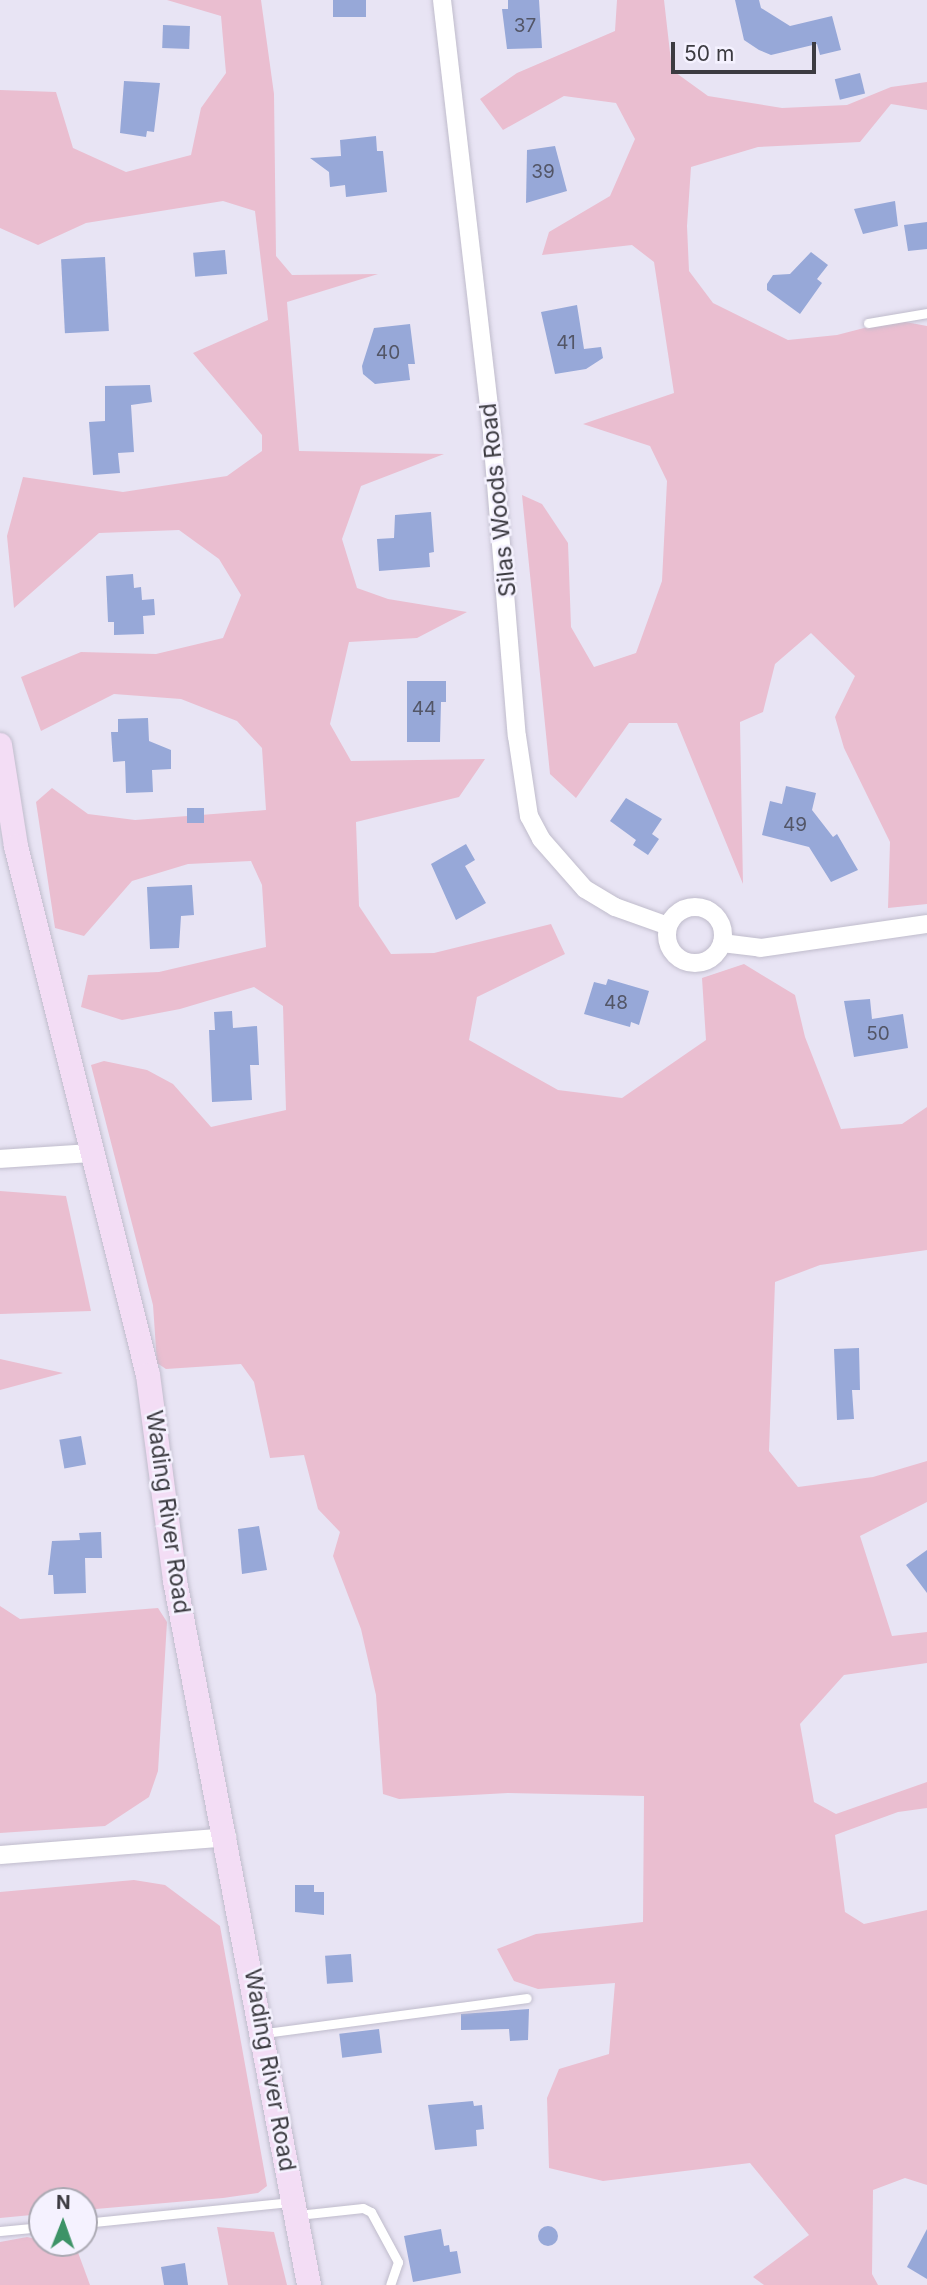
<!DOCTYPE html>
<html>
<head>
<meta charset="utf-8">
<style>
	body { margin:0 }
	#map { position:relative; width:927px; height:2285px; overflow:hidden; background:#e8e4f4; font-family:Inter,sans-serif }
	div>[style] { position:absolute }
	.green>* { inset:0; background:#eabed0 }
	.building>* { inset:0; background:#97a8d8; transform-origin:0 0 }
	.round { border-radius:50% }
	.roads { filter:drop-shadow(0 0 2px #c0bccc) drop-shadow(0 0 2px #c0bccc) }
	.service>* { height:9px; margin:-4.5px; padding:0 4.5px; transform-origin:4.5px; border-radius:4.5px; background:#fff }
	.minor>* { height:18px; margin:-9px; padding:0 9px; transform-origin:9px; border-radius:9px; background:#fff }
	.minor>.ring { margin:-9px; padding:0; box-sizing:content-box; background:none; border:18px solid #fff; border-radius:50% }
	.secondary>* { height:24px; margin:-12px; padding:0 12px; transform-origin:12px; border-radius:12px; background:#f3ddf5 }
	span { translate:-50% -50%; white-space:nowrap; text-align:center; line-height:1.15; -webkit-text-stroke:5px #f5f2ff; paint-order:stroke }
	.number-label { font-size:19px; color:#535667 }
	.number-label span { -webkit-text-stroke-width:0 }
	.street-label { font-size:23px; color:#3c3b41 }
	.north { position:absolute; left:28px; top:2187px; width:70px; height:70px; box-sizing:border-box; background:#f5f2ff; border:2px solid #aba9b3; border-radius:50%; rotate:1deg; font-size:19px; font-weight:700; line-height:28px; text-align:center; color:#3c3b41 }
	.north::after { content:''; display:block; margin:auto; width:24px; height:32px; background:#3d9367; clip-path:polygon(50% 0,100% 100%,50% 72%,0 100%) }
	.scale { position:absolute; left:671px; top:42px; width:145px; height:32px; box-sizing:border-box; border:4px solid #3c3b41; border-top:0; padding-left:9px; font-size:21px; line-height:24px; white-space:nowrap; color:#3c3b41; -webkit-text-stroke:5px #f5f2ff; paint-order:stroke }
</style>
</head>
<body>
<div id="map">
	<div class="green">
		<div style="clip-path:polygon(167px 0,261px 0,274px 94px,276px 256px,292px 275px,378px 274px,287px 302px,299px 451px,444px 454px,361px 486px,342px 539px,357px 588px,388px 599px,467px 612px,417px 638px,349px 642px,330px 724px,351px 761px,485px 759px,459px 797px,356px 822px,359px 906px,391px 954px,434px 953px,551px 924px,565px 954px,477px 997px,469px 1040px,558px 1090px,622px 1098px,706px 1040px,702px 978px,744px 964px,795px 995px,805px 1037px,841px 1129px,902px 1124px,927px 1107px,927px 1250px,820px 1265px,775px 1282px,769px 1451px,798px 1487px,873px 1477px,927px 1461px,927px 1502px,860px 1536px,892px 1636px,927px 1632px,927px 1663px,844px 1675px,800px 1724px,814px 1802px,836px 1814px,927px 1782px,927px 1808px,898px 1812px,835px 1835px,845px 1912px,864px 1924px,927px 1910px,927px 2185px,905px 2178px,873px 2190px,872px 2274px,878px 2285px,764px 2285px,753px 2277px,809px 2235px,750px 2163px,603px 2181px,549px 2168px,547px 2098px,559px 2069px,609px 2054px,615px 1983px,538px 1989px,514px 1981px,497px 1949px,536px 1934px,643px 1922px,644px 1796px,508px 1793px,399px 1799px,383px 1794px,376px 1695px,361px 1629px,333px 1556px,340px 1532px,318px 1509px,304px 1455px,270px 1458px,254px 1382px,241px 1364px,166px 1369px,157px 1363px,153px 1305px,91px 1065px,104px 1061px,147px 1070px,173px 1084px,211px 1127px,286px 1110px,283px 1006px,254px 987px,180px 1009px,122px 1020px,81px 1007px,88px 975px,159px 972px,266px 947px,262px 885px,251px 861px,188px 864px,132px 881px,84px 936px,55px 928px,36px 802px,52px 788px,88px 814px,135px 820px,266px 810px,262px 748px,237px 721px,181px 699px,114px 694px,41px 731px,21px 677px,81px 652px,156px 654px,223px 638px,241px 595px,219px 559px,179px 530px,99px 533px,14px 608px,7px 536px,23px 477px,123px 492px,227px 476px,262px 451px,262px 435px,193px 353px,268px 320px,255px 211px,223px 201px,86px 223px,38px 245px,0 228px,0 90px,56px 92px,73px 148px,126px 172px,191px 155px,201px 108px,226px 73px,221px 16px)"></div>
		<div style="clip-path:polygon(617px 0,664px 0,672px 70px,708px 96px,782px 108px,847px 105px,891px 87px,927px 82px,927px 110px,891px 104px,860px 142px,758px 147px,691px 167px,687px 226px,689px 271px,713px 303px,788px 340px,837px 335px,895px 320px,927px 326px,927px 904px,888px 908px,890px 842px,844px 748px,835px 717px,855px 676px,811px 633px,775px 664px,763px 712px,740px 722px,743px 884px,677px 723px,629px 723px,576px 798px,550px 774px,522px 495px,542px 504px,568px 543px,571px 627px,594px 667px,636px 653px,662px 581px,667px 481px,650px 446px,583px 424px,674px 393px,654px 262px,632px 245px,542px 255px,549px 232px,610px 196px,635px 139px,616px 103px,564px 96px,503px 130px,480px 99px,517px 73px,615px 31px)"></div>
		<div style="clip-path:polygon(0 1191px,66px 1196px,91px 1311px,0 1314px)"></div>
		<div style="clip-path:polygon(0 1359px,63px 1373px,0 1390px)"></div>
		<div style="clip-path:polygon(0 1606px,20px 1619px,158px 1608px,167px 1622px,158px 1771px,149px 1797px,105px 1826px,0 1833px)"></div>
		<div style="clip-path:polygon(134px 1880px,165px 1885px,220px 1926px,267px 2186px,258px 2193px,223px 2198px,84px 2210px,84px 2201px,42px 2201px,42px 2214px,0 2218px,0 1892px)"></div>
		<div style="clip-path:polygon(217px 2227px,274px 2232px,287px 2285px,228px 2285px)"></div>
		<div style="clip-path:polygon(27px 2237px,76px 2247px,90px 2285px,0 2285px,0 2242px)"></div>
	</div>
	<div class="building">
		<div style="left:333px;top:0;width:33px;height:17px"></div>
		<div style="clip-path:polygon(508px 0,539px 0,542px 48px,507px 49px,502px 9px,508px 9px)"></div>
		<div style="clip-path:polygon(735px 0,759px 0,761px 8px,790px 26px,832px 16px,841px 50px,820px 55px,817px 44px,771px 55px,759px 50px,744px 40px)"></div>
		<div style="left:163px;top:25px;width:27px;height:23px;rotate:2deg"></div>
		<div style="left:860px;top:73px;width:21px;height:26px;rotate:76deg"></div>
		<div style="clip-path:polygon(124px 81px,160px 83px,154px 132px,147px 131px,146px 137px,120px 133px)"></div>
		<div style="clip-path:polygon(376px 136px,377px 151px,383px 151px,387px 192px,346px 197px,345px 185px,330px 187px,329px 172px,310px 158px,341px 156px,340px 140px)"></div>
		<div style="clip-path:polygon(555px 146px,567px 191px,526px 203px,527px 150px)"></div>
		<div style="clip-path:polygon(895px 201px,898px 226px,863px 234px,854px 209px)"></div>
		<div style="clip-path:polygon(927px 222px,927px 249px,908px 251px,904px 225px)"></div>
		<div style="left:225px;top:250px;width:24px;height:32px;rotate:85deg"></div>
		<div style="clip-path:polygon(811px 252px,828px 265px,817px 279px,822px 283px,800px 314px,767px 290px,767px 284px,773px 275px,790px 274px)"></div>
		<div style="left:105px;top:257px;width:74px;height:44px;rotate:87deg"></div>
		<div style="clip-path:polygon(577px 305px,584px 349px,601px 347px,603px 358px,586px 369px,555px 374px,541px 312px)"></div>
		<div style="clip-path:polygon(410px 324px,415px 364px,408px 364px,410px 380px,375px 384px,363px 374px,362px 366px,374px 328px)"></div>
		<div style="clip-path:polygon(150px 385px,152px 402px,131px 405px,134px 452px,118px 453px,120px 473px,93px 475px,89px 422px,105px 421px,105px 386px)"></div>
		<div style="clip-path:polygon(431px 512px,434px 552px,429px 553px,430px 567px,379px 571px,377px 539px,394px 538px,395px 515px)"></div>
		<div style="clip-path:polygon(133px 574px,134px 588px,141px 587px,142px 600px,154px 599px,155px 615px,143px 616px,144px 634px,114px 635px,114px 622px,108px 622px,106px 576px)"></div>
		<div style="clip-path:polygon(407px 681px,446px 681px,446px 702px,441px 702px,440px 742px,407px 742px)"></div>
		<div style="clip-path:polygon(148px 718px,149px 741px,171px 750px,171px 769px,152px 770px,153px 792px,126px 793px,125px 761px,113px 762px,111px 732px,118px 732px,118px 719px)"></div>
		<div style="clip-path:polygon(786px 786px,816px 793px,812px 810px,833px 837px,837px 834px,858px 870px,831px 882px,809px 847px,762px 835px,770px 801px,782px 804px)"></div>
		<div style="clip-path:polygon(626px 798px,662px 819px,652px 834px,659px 839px,648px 855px,633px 845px,636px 840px,610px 821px)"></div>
		<div style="left:204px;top:808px;width:15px;height:17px;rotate:90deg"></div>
		<div style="clip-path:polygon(466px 844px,475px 860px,465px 866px,486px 903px,456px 920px,431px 864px)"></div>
		<div style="clip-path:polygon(192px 885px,194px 915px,181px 916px,179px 948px,150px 949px,147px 887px)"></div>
		<div style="clip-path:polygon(608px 979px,649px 991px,639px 1025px,631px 1022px,630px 1027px,584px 1014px,594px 982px,606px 985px)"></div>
		<div style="clip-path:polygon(870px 999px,872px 1019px,903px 1014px,908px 1048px,854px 1057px,844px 1001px)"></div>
		<div style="clip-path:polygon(232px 1011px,233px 1028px,257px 1026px,259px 1065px,250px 1065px,252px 1100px,212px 1102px,209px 1030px,215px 1030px,214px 1012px)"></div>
		<div style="clip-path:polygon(859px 1348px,860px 1390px,852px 1390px,854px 1419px,837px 1420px,834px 1349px)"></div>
		<div style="left:81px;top:1436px;width:29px;height:22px;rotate:80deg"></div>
		<div style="clip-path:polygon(259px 1526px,267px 1570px,242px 1574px,238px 1529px)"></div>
		<div style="clip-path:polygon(101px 1532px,102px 1558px,85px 1558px,86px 1593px,54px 1594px,53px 1575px,48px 1575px,52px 1541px,80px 1540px,79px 1533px)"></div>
		<div style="clip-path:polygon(927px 1550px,927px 1593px,906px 1565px)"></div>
		<div style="clip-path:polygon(295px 1885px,314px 1885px,314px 1892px,324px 1892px,324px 1915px,295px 1912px)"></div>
		<div style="left:351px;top:1954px;width:28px;height:26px;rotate:86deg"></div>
		<div style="clip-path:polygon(529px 2009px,528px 2040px,510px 2041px,509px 2029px,461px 2030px,461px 2014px)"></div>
		<div style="left:379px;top:2029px;width:24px;height:40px;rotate:83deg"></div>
		<div style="clip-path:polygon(473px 2101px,474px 2106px,482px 2105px,484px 2129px,476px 2130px,477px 2146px,435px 2150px,428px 2105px)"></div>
		<div class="round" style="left:538px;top:2226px;width:20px;height:20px"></div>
		<div style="clip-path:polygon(441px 2229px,444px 2246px,449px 2245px,450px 2252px,457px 2251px,461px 2273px,413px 2282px,404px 2236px)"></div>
		<div style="clip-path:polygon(927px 2229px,927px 2279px,907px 2267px)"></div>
		<div style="clip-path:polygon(185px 2263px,188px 2285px,164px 2285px,161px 2267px)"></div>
	</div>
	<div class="roads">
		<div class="service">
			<div style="left:868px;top:323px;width:60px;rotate:-9.6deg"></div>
			<div style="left:265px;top:2033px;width:264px;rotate:-7.6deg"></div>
			<div style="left:298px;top:2215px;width:65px;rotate:-6.1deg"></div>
			<div style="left:363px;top:2208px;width:9px;rotate:27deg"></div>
			<div style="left:371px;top:2212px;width:57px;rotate:61.6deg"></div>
			<div style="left:398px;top:2262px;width:24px;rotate:109deg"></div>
			<div style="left:84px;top:2223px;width:209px;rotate:-5.8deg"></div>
			<div style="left:0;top:2231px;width:42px;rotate:-5.4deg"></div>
		</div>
		<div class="minor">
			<div style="left:442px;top:0;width:438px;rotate:83.4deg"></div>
			<div style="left:492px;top:435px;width:302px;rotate:85.3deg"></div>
			<div style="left:517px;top:736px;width:81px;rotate:81.5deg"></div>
			<div style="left:529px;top:816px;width:26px;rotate:62deg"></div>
			<div style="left:541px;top:839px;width:67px;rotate:48.7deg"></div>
			<div style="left:585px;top:889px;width:35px;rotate:31deg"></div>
			<div style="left:615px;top:907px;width:56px;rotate:19.7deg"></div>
			<div class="ring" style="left:667px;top:907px;width:38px;height:38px"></div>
			<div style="left:722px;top:943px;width:38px;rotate:7deg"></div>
			<div style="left:760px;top:948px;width:169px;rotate:-8.2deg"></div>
			<div style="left:0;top:1159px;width:90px;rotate:-3.8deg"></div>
			<div style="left:0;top:1855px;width:228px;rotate:-4.5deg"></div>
		</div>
		<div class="secondary">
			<div style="left:0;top:745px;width:102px;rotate:81deg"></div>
			<div style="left:16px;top:846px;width:545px;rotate:75.99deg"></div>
			<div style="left:148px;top:1375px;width:208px;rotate:82.5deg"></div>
			<div style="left:175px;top:1581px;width:717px;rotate:79.22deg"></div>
		</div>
	</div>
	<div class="number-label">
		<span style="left:525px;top:26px">37</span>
		<span style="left:543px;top:172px">39</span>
		<span style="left:566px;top:343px">41</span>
		<span style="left:388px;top:353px">40</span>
		<span style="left:424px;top:709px">44</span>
		<span style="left:795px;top:825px">49</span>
		<span style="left:616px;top:1003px">48</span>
		<span style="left:878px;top:1034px">50</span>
	</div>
	<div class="street-label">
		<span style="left:498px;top:500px;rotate:-96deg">Silas Woods Road</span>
		<span style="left:168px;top:1512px;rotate:82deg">Wading River Road</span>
		<span style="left:270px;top:2070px;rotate:80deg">Wading River Road</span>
	</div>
	<div class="north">N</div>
	<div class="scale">50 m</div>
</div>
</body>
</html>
